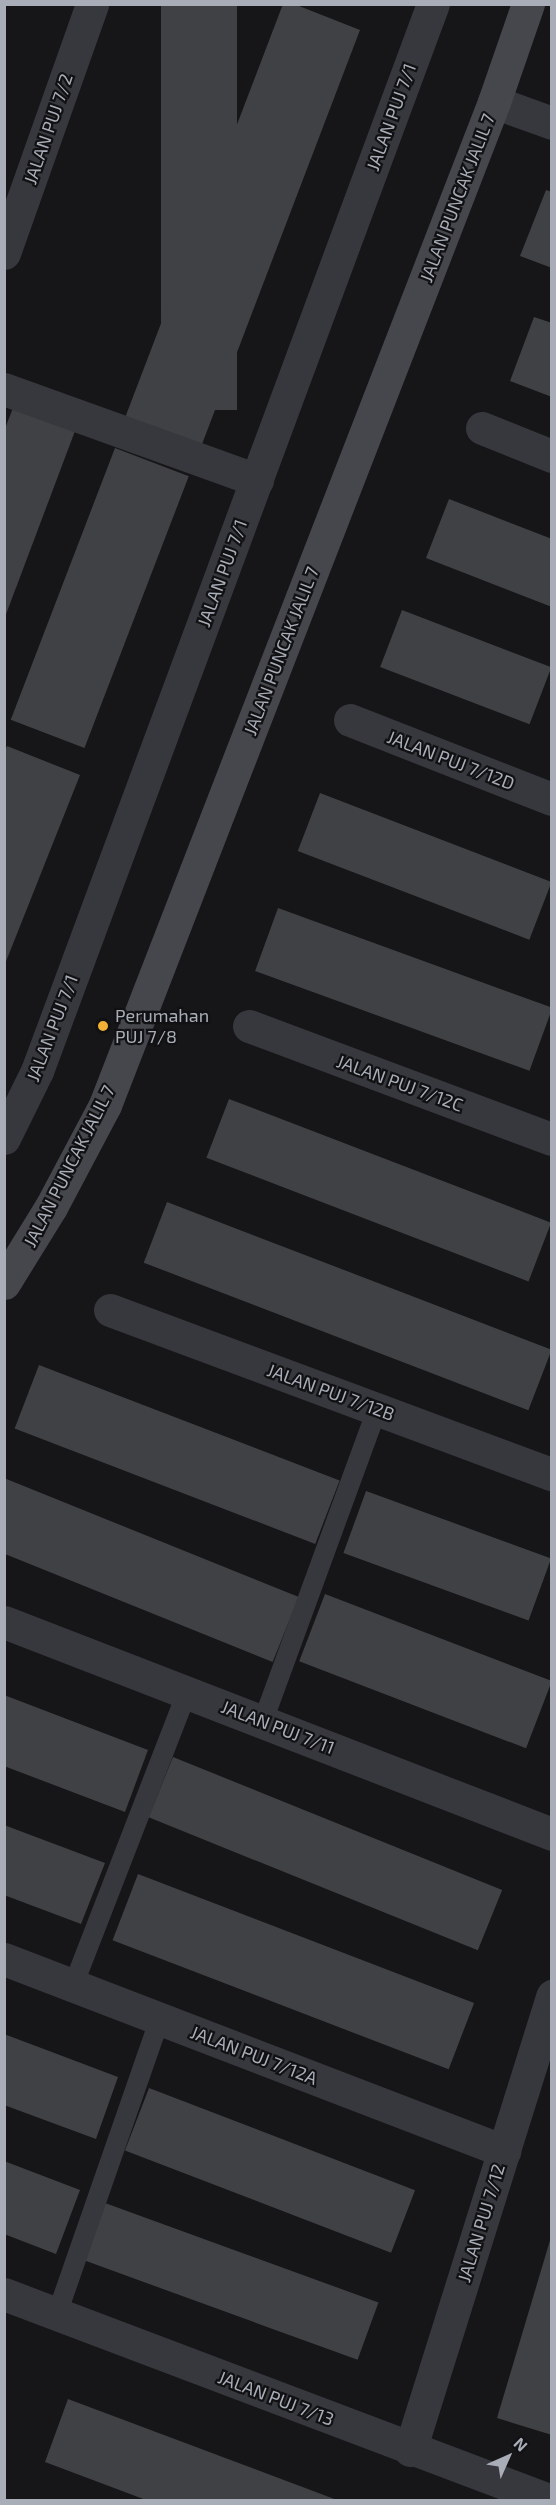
<!DOCTYPE html>
<html>
<head>
<meta charset="utf-8">
<style>
	body { margin:0 }
	#map { position:relative; width:556px; height:2505px; overflow:hidden; background:#161618; font-family:"Exo 2",sans-serif }
	div>[style] { position:absolute }
	.building>* { inset:0; background:#404145; transform-origin:0 0 }
	.lane>* { height:20px; margin:-10px; padding:0 10px; transform-origin:10px; border-radius:10px; background:#37383d }
	.street>* { height:33px; margin:-16.5px; padding:0 16.5px; transform-origin:16.5px; border-radius:16.5px; background:#37383d }
	.secondary>* { height:33px; margin:-16.5px; padding:0 16.5px; transform-origin:16.5px; border-radius:16.5px; background:#45474d }
	.dots>* { width:16px; height:16px; translate:-50% -50%; box-sizing:border-box; border:3px solid #111113; border-radius:50% }
	span { translate:-50% -50%; white-space:nowrap; text-align:center; line-height:1.15; -webkit-text-stroke:4.5px #111113; paint-order:stroke }
	.street-label { font-size:18px; color:#a8adb8 }
	.poi-label { font-size:18px; color:#a8adb8 }
	.left { translate:0 -50%; text-align:left }
	.frame { position:absolute; inset:0; border:6px solid #a8adb8; pointer-events:none }
	.north { position:absolute; left:478px; top:2427px; width:60px; height:60px; -webkit-text-stroke:4px #111113; paint-order:stroke; rotate:45deg; font-size:16px; font-weight:700; line-height:24px; text-align:center; color:#a8adb8 }
	.north::after { content:''; display:block; margin:auto; width:21px; height:27px; background:#a8adb8; clip-path:polygon(50% 0,100% 100%,50% 72%,0 100%) }
</style>
</head>
<body>
<div id="map">
	<div class="building">
		<div style="left:161px;top:4px;width:76px;height:406px"></div>
		<div style="clip-path:polygon(283px 4px,294px 4px,360px 30px,199px 452px,123px 423px)"></div>
		<div style="clip-path:polygon(546px 190px,552px 192px,552px 268px,520px 256px)"></div>
		<div style="clip-path:polygon(534px 317px,552px 323px,552px 397px,510px 381px)"></div>
		<div style="clip-path:polygon(13px 408px,75px 431px,5px 617px,4px 431px)"></div>
		<div style="left:115px;top:448px;width:79px;height:291px;rotate:21deg"></div>
		<div style="clip-path:polygon(449px 499px,552px 539px,552px 607px,426px 558px)"></div>
		<div style="left:402px;top:610px;width:160px;height:61px;rotate:21deg"></div>
		<div style="clip-path:polygon(7px 746px,80px 775px,5px 964px,4px 753px)"></div>
		<div style="left:320px;top:793px;width:248px;height:62px;rotate:21deg"></div>
		<div style="left:278px;top:908px;width:292px;height:67px;rotate:20deg"></div>
		<div style="left:229px;top:1099px;width:345px;height:63px;rotate:21deg"></div>
		<div style="left:167px;top:1202px;width:412px;height:65px;rotate:21deg"></div>
		<div style="left:39px;top:1365px;width:322px;height:68px;rotate:21deg"></div>
		<div style="left:4px;top:1478px;width:318px;height:70px;rotate:22deg"></div>
		<div style="left:366px;top:1491px;width:197px;height:66px;rotate:20deg"></div>
		<div style="left:325px;top:1594px;width:243px;height:72px;rotate:21deg"></div>
		<div style="clip-path:polygon(4px 1695px,148px 1750px,125px 1812px,4px 1766px)"></div>
		<div style="left:173px;top:1757px;width:355px;height:65px;rotate:22deg"></div>
		<div style="clip-path:polygon(4px 1825px,105px 1863px,81px 1924px,4px 1895px)"></div>
		<div style="left:138px;top:1874px;width:360px;height:71px;rotate:21deg"></div>
		<div style="clip-path:polygon(4px 2034px,118px 2077px,96px 2139px,4px 2105px)"></div>
		<div style="left:149px;top:2088px;width:285px;height:67px;rotate:21deg"></div>
		<div style="clip-path:polygon(4px 2161px,80px 2190px,56px 2254px,4px 2234px)"></div>
		<div style="left:105px;top:2203px;width:291px;height:61px;rotate:20deg"></div>
		<div style="clip-path:polygon(551px 2237px,552px 2237px,552px 2435px,497px 2418px)"></div>
		<div style="clip-path:polygon(68px 2399px,337px 2500px,146px 2500px,45px 2462px)"></div>
	</div>
	<div class="lane">
		<div style="left:263px;top:1721px;width:332px;rotate:-69.9deg"></div>
		<div style="left:73px;top:1986px;width:315px;rotate:-68.8deg"></div>
		<div style="left:57px;top:2314px;width:312px;rotate:-70.8deg"></div>
	</div>
	<div class="street">
		<div style="left:494px;top:102px;width:62px;rotate:19.9deg"></div>
		<div style="left:4px;top:253px;width:264px;rotate:-70.5deg"></div>
		<div style="left:4px;top:389px;width:269px;rotate:19.8deg"></div>
		<div style="left:482px;top:428px;width:75px;rotate:21.8deg"></div>
		<div style="left:350px;top:720px;width:217px;rotate:21.4deg"></div>
		<div style="left:249px;top:1026px;width:323px;rotate:20.5deg"></div>
		<div style="left:4px;top:1138px;width:75px;rotate:-63.8deg"></div>
		<div style="left:37px;top:1071px;width:1138px;rotate:-69.64deg"></div>
		<div style="left:110px;top:1310px;width:471px;rotate:20.4deg"></div>
		<div style="left:4px;top:1622px;width:588px;rotate:21.15deg"></div>
		<div style="left:4px;top:1959px;width:536px;rotate:21.01deg"></div>
		<div style="left:4px;top:2294px;width:583px;rotate:20.71deg"></div>
		<div style="left:410px;top:2450px;width:476px;rotate:-72.6deg"></div>
	</div>
	<div class="secondary">
		<div style="left:4px;top:1283px;width:89px;rotate:-58.3deg"></div>
		<div style="left:51px;top:1207px;width:115px;rotate:-62.1deg"></div>
		<div style="left:105px;top:1105px;width:1076px;rotate:-68.8deg"></div>
		<div style="left:494px;top:102px;width:104px;rotate:-70.9deg"></div>
	</div>
	<div class="dots">
		<div style="left:103px;top:1026px;background:#f2b134"></div>
	</div>
	<div class="street-label">
		<span style="left:391px;top:117px;rotate:-70deg">JALAN PUJ 7/1</span>
		<span style="left:48px;top:129px;rotate:-71deg">JALAN PUJ 7/2</span>
		<span style="left:457px;top:198px;rotate:-69deg">JALAN PUNCAK JALIL 7</span>
		<span style="left:222px;top:573px;rotate:-70deg">JALAN PUJ 7/1</span>
		<span style="left:281px;top:651px;rotate:-69deg">JALAN PUNCAK JALIL 7</span>
		<span style="left:451px;top:760px;rotate:21deg">JALAN PUJ 7/12D</span>
		<span style="left:52px;top:1028px;rotate:-69deg">JALAN PUJ 7/1</span>
		<span style="left:400px;top:1083px;rotate:20deg">JALAN PUJ 7/12C</span>
		<span style="left:69px;top:1166px;rotate:-63deg">JALAN PUNCAK JALIL 7</span>
		<span style="left:331px;top:1392px;rotate:20deg">JALAN PUJ 7/12B</span>
		<span style="left:278px;top:1727px;rotate:21deg">JALAN PUJ 7/11</span>
		<span style="left:254px;top:2055px;rotate:21deg">JALAN PUJ 7/12A</span>
		<span style="left:481px;top:2223px;rotate:-73deg">JALAN PUJ 7/12</span>
		<span style="left:276px;top:2398px;rotate:21deg">JALAN PUJ 7/13</span>
	</div>
	<div class="poi-label">
		<span class="left" style="left:115px;top:1026px">Perumahan<br>PUJ 7/8</span>
	</div>
	<div class="frame"></div>
	<div class="north">N</div>
</div>
</body>
</html>
